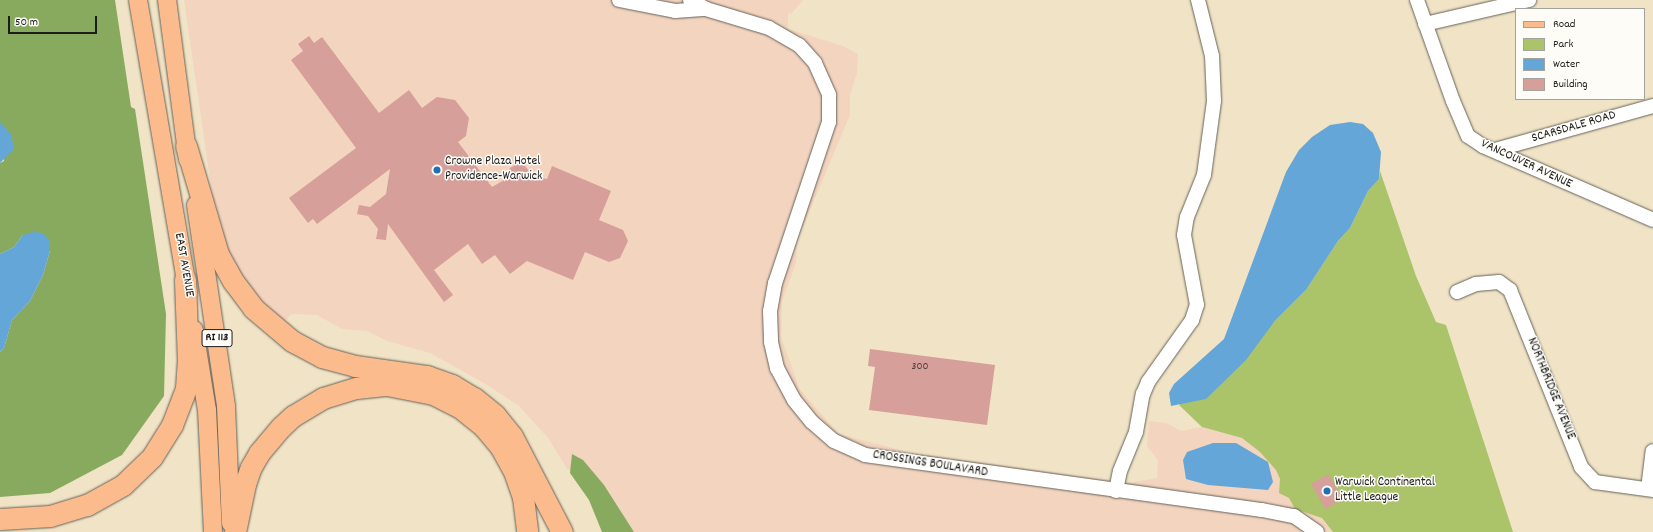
<!DOCTYPE html>
<html>
<head>
<meta charset="utf-8">
<style>
	body { margin:0 }
	#map { position:relative; width:1653px; height:532px; overflow:hidden; background:#f0e3c6; font-family:Dekko,sans-serif }
	div>[style] { position:absolute }
	.built>* { inset:0; background:#f3d4bf }
	.green>* { inset:0; background:#abc46a }
	.forest>* { inset:0; background:#88aa5e }
	.water>* { inset:0; background:#63a6d7 }
	.building>* { inset:0; background:#d69f9a; transform-origin:0 0 }
	.roads { filter:drop-shadow(0 0 1px #666258) drop-shadow(0 0 1px #666258) }
	.minor>* { height:14px; margin:-7px; padding:0 7px; transform-origin:7px; border-radius:7px; background:#fff }
	.major>* { height:18px; margin:-9px; padding:0 9px; transform-origin:9px; border-radius:9px; background:#fbbb8c }
	.highway>* { height:21px; margin:-10.5px; padding:0 10.5px; transform-origin:10.5px; border-radius:10.5px; background:#fbbb8c }
	.dots>* { width:11px; height:11px; translate:-50% -50%; box-sizing:border-box; border:2px solid #fdfcf7; border-radius:50% }
	span { translate:-50% -50%; white-space:nowrap; text-align:center; line-height:1.15; -webkit-text-stroke:3px #fdfcf7; paint-order:stroke }
	.number-label { font-size:11px; color:#4a3d3c }
	.number-label span { -webkit-text-stroke-width:0 }
	.shield-label span { padding:1px 3px; background:#fdfcf7; border:1px solid; border-radius:3px; -webkit-text-stroke-width:0 }
	.shield-label { font-size:12px; color:#1c1c1c; font-weight:700 }
	.street-label { font-size:13px; color:#1c1c1c }
	.poi-label { font-size:13px; color:#1c1c1c }
	.left { translate:0 -50%; text-align:left }
	.legend { position:absolute; left:1515px; top:8px; width:130px; height:92px; box-sizing:border-box; background:#fdfcf7; border:1px solid #a3a29f; margin:0; padding:5px 7px; list-style:none; font-size:12px; color:#1c1c1c }
	.legend li { display:flex; align-items:center; gap:8px; height:20px }
	.legend b { width:20px; border:1px solid #a3a29f }
	.scale { position:absolute; left:8px; top:16px; width:89px; height:18px; box-sizing:border-box; border:2px solid #1c1c1c; border-top:0; padding-left:5px; font-size:12px; line-height:14px; white-space:nowrap; color:#1c1c1c; -webkit-text-stroke:3px #fdfcf7; paint-order:stroke }
</style>
</head>
<body>
<div id="map">
	<div class="built">
		<div style="clip-path:polygon(184px 0,803px 0,792px 13px,788px 14px,788px 29px,843px 46px,858px 54px,857px 73px,850px 95px,850px 115px,797px 241px,796px 263px,782px 301px,781px 337px,800px 390px,839px 434px,912px 453px,1129px 483px,1157px 478px,1158px 460px,1147px 446px,1149px 421px,1166px 423px,1181px 431px,1202px 427px,1242px 438px,1257px 449px,1330px 521px,1337px 532px,634px 532px,604px 485px,572px 469px,568px 470px,548px 438px,519px 406px,484px 383px,430px 353px,387px 341px,367px 331px,342px 329px,317px 315px,291px 314px,280px 327px,247px 295px,217px 227px)"></div>
	</div>
	<div class="green">
		<div style="clip-path:polygon(1380px 171px,1416px 276px,1436px 322px,1446px 325px,1513px 532px,1333px 532px,1322px 518px,1295px 509px,1289px 498px,1279px 493px,1280px 479px,1276px 470px,1260px 452px,1242px 438px,1202px 427px,1179px 405px,1274px 322px,1306px 290px,1338px 241px,1350px 228px,1368px 191px,1379px 179px)"></div>
	</div>
	<div class="forest">
		<div style="clip-path:polygon(0 0,115px 0,131px 107px,135px 109px,166px 314px,164px 396px,122px 455px,50px 493px,0 497px,0 352px,4px 348px,12px 320px,30px 301px,43px 275px,50px 251px,23px 235px,14px 247px,0 254px,0 163px,4px 161px,0 122px)"></div>
		<div style="clip-path:polygon(572px 454px,583px 460px,604px 485px,634px 532px,602px 532px,589px 500px,570px 473px)"></div>
	</div>
	<div class="water">
		<div style="clip-path:polygon(0 122px,11px 134px,14px 149px,0 163px)"></div>
		<div style="clip-path:polygon(1350px 122px,1363px 124px,1373px 133px,1381px 152px,1379px 179px,1368px 191px,1350px 228px,1338px 241px,1306px 290px,1274px 322px,1246px 360px,1206px 399px,1171px 406px,1169px 393px,1174px 384px,1224px 339px,1286px 172px,1299px 150px,1312px 137px,1330px 125px)"></div>
		<div style="clip-path:polygon(34px 232px,43px 233px,50px 242px,50px 251px,43px 275px,30px 301px,12px 320px,4px 348px,0 352px,0 254px,14px 247px,23px 235px)"></div>
		<div style="clip-path:polygon(1213px 443px,1236px 443px,1268px 462px,1273px 482px,1268px 490px,1208px 485px,1186px 479px,1183px 460px,1187px 452px)"></div>
	</div>
	<div class="building">
		<div style="clip-path:polygon(309px 36px,314px 43px,322px 37px,379px 113px,409px 90px,422px 108px,437px 97px,455px 100px,469px 118px,466px 136px,458px 142px,492px 187px,506px 179px,510px 168px,517px 164px,525px 166px,533px 176px,547px 179px,552px 166px,611px 191px,599px 220px,623px 230px,628px 241px,620px 258px,609px 262px,585px 252px,573px 280px,527px 261px,510px 274px,495px 255px,482px 264px,468px 244px,434px 270px,453px 295px,444px 302px,388px 224px,386px 240px,376px 239px,378px 229px,368px 216px,357px 214px,359px 205px,370px 207px,386px 194px,390px 169px,317px 224px,313px 219px,308px 223px,289px 198px,356px 148px,291px 60px,303px 51px,298px 44px)"></div>
		<div style="clip-path:polygon(870px 349px,995px 365px,987px 425px,869px 410px,875px 367px,868px 366px)"></div>
		<div style="left:1328px;top:474px;width:29px;height:20px;rotate:59deg"></div>
	</div>
	<div class="roads">
		<div class="minor">
			<div style="left:619px;top:0;width:57px;rotate:11.1deg"></div>
			<div style="left:675px;top:11px;width:31px;rotate:-4deg"></div>
			<div style="left:690px;top:0;width:18px;rotate:29deg"></div>
			<div style="left:706px;top:9px;width:66px;rotate:16.8deg"></div>
			<div style="left:769px;top:28px;width:34px;rotate:30deg"></div>
			<div style="left:799px;top:45px;width:24px;rotate:48deg"></div>
			<div style="left:815px;top:63px;width:35px;rotate:66deg"></div>
			<div style="left:829px;top:95px;width:27px;rotate:90deg"></div>
			<div style="left:829px;top:122px;width:170px;rotate:108.5deg"></div>
			<div style="left:775px;top:283px;width:28px;rotate:100deg"></div>
			<div style="left:770px;top:311px;width:31px;rotate:88deg"></div>
			<div style="left:771px;top:342px;width:27px;rotate:77deg"></div>
			<div style="left:777px;top:368px;width:36px;rotate:62deg"></div>
			<div style="left:794px;top:400px;width:28px;rotate:51deg"></div>
			<div style="left:812px;top:422px;width:29px;rotate:41deg"></div>
			<div style="left:834px;top:441px;width:34px;rotate:24deg"></div>
			<div style="left:865px;top:455px;width:401px;rotate:7.9deg"></div>
			<div style="left:1262px;top:510px;width:33px;rotate:11deg"></div>
			<div style="left:1294px;top:516px;width:28px;rotate:35deg"></div>
			<div style="left:1417px;top:0;width:107px;rotate:70.4deg"></div>
			<div style="left:1453px;top:101px;width:38px;rotate:67deg"></div>
			<div style="left:1468px;top:136px;width:18px;rotate:34deg"></div>
			<div style="left:1483px;top:146px;width:185px;rotate:23.5deg"></div>
			<div style="left:1425px;top:24px;width:107px;rotate:-13deg"></div>
			<div style="left:1495px;top:150px;width:164px;rotate:-15.6deg"></div>
			<div style="left:1457px;top:292px;width:21px;rotate:-23deg"></div>
			<div style="left:1476px;top:284px;width:23px;rotate:-5deg"></div>
			<div style="left:1499px;top:282px;width:14px;rotate:36deg"></div>
			<div style="left:1510px;top:290px;width:191px;rotate:68.1deg"></div>
			<div style="left:1581px;top:467px;width:21px;rotate:47deg"></div>
			<div style="left:1595px;top:482px;width:59px;rotate:7.9deg"></div>
			<div style="left:1648px;top:489px;width:38px;rotate:-83deg"></div>
			<div style="left:1116px;top:491px;width:20px;rotate:-79deg"></div>
			<div style="left:1120px;top:471px;width:42px;rotate:-67.7deg"></div>
			<div style="left:1136px;top:432px;width:39px;rotate:-80deg"></div>
			<div style="left:1143px;top:394px;width:13px;rotate:-67deg"></div>
			<div style="left:1148px;top:382px;width:76px;rotate:-54.6deg"></div>
			<div style="left:1192px;top:320px;width:16px;rotate:-72deg"></div>
			<div style="left:1197px;top:305px;width:71px;rotate:-100.5deg"></div>
			<div style="left:1184px;top:235px;width:18px;rotate:-81deg"></div>
			<div style="left:1187px;top:217px;width:45px;rotate:-68deg"></div>
			<div style="left:1204px;top:175px;width:75px;rotate:-82.3deg"></div>
			<div style="left:1214px;top:101px;width:45px;rotate:-92.5deg"></div>
			<div style="left:1212px;top:56px;width:58px;rotate:-104deg"></div>
		</div>
		<div class="major">
			<div style="left:138px;top:0;width:297px;rotate:80.3deg"></div>
			<div style="left:167px;top:0;width:161px;rotate:82.5deg"></div>
			<div style="left:196px;top:205px;width:203px;rotate:81.5deg"></div>
			<div style="left:226px;top:406px;width:117px;rotate:87.6deg"></div>
			<div style="left:194px;top:330px;width:81px;rotate:80.8deg"></div>
			<div style="left:207px;top:410px;width:122px;rotate:87.2deg"></div>
		</div>
		<div class="highway">
			<div style="left:186px;top:146px;width:113px;rotate:73.5deg"></div>
			<div style="left:218px;top:254px;width:31px;rotate:61deg"></div>
			<div style="left:233px;top:281px;width:34px;rotate:53deg"></div>
			<div style="left:253px;top:308px;width:51px;rotate:40.2deg"></div>
			<div style="left:292px;top:341px;width:34px;rotate:28deg"></div>
			<div style="left:322px;top:357px;width:34px;rotate:15deg"></div>
			<div style="left:355px;top:366px;width:73px;rotate:7.9deg"></div>
			<div style="left:427px;top:376px;width:27px;rotate:20deg"></div>
			<div style="left:452px;top:385px;width:26px;rotate:31deg"></div>
			<div style="left:474px;top:398px;width:27px;rotate:39deg"></div>
			<div style="left:495px;top:415px;width:27px;rotate:51deg"></div>
			<div style="left:512px;top:436px;width:108px;rotate:62.5deg"></div>
			<div style="left:0;top:519px;width:50px;rotate:-3.4deg"></div>
			<div style="left:50px;top:516px;width:39px;rotate:-17deg"></div>
			<div style="left:87px;top:505px;width:41px;rotate:-29.1deg"></div>
			<div style="left:123px;top:485px;width:40px;rotate:-44deg"></div>
			<div style="left:152px;top:457px;width:38px;rotate:-58deg"></div>
			<div style="left:172px;top:425px;width:40px;rotate:-69deg"></div>
			<div style="left:186px;top:388px;width:26px;rotate:-86deg"></div>
			<div style="left:188px;top:362px;width:83px;rotate:-92.1deg"></div>
			<div style="left:235px;top:532px;width:49px;rotate:-78.2deg"></div>
			<div style="left:245px;top:484px;width:18px;rotate:-71deg"></div>
			<div style="left:251px;top:467px;width:16px;rotate:-60deg"></div>
			<div style="left:259px;top:453px;width:34px;rotate:-50deg"></div>
			<div style="left:281px;top:427px;width:16px;rotate:-43deg"></div>
			<div style="left:293px;top:416px;width:35px;rotate:-31deg"></div>
			<div style="left:323px;top:398px;width:34px;rotate:-17deg"></div>
			<div style="left:356px;top:388px;width:31px;rotate:-6deg"></div>
			<div style="left:387px;top:385px;width:47px;rotate:11.1deg"></div>
			<div style="left:433px;top:394px;width:33px;rotate:27deg"></div>
			<div style="left:462px;top:409px;width:28px;rotate:39deg"></div>
			<div style="left:484px;top:427px;width:25px;rotate:50deg"></div>
			<div style="left:500px;top:446px;width:29px;rotate:61deg"></div>
			<div style="left:514px;top:471px;width:28px;rotate:71deg"></div>
			<div style="left:523px;top:497px;width:35px;rotate:83deg"></div>
		</div>
	</div>
	<div class="dots">
		<div style="left:437px;top:170px;background:#1f6fb2"></div>
		<div style="left:1327px;top:491px;background:#1f6fb2"></div>
	</div>
	<div class="number-label">
		<span style="left:920px;top:367px">300</span>
	</div>
	<div class="shield-label">
		<span style="left:217px;top:338px">RI 113</span>
	</div>
	<div class="street-label">
		<span style="left:1574px;top:128px;rotate:-16deg">SCARSDALE ROAD</span>
		<span style="left:1526px;top:165px;rotate:25deg">VANCOUVER AVENUE</span>
		<span style="left:183px;top:265px;rotate:80deg">EAST AVENUE</span>
		<span style="left:1550px;top:389px;rotate:68deg">NORTHBRIDGE AVENUE</span>
		<span style="left:930px;top:465px;rotate:9deg">CROSSINGS BOULAVARD</span>
	</div>
	<div class="poi-label">
		<span class="left" style="left:445px;top:170px">Crowne Plaza Hotel<br>Providence-Warwick</span>
		<span class="left" style="left:1335px;top:491px">Warwick Continental<br>Little League</span>
	</div>
	<ul class="legend">
	<li><b style="height:5px;background:#fbbb8c"></b>Road</li>
	<li><b style="height:11px;background:#abc46a"></b>Park</li>
	<li><b style="height:11px;background:#63a6d7"></b>Water</li>
	<li><b style="height:11px;background:#d69f9a"></b>Building</li>
	</ul>
	<div class="scale">50 m</div>
</div>
</body>
</html>
